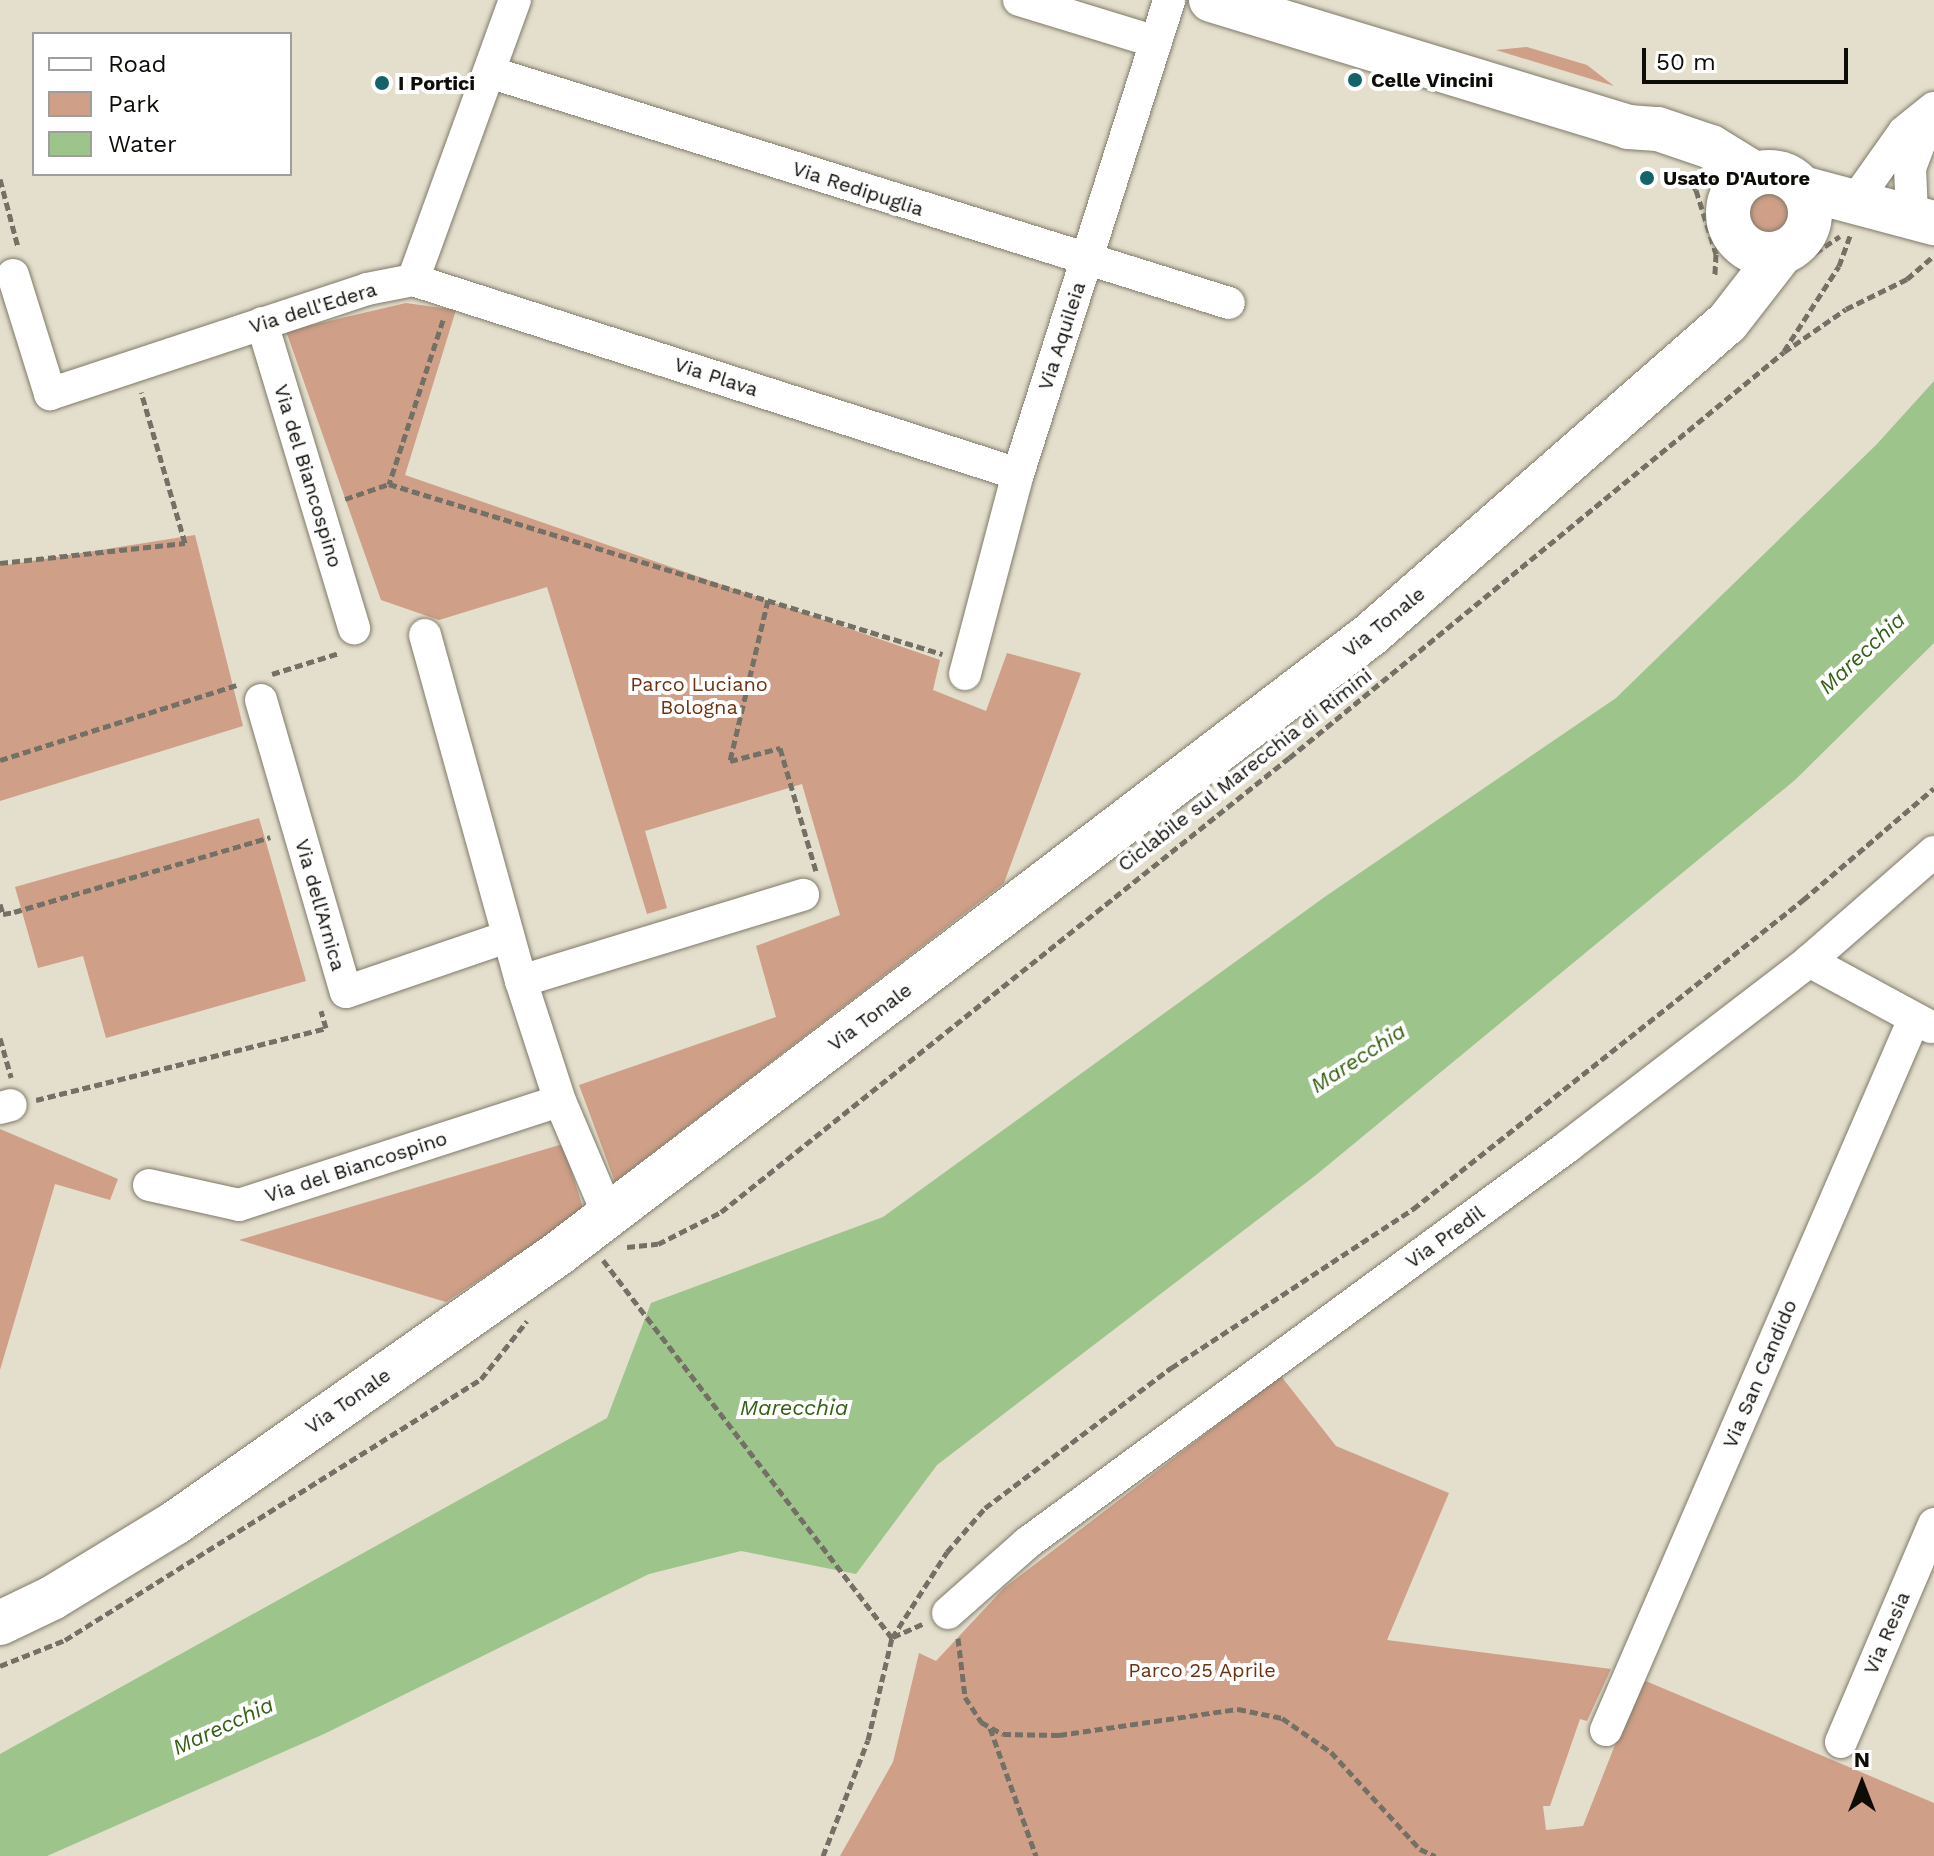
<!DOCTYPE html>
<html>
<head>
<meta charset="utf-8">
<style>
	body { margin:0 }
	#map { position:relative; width:1934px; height:1856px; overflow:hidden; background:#e4decc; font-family:"Work Sans",sans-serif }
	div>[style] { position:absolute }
	.green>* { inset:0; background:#cf9f88 }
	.round { border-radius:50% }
	.water>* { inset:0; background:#9dc48b }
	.path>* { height:5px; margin-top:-2.5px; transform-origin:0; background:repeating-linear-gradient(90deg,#747065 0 8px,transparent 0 12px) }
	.roads { filter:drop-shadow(0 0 2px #7f7a69) drop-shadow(0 0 2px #7f7a69) }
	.street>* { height:32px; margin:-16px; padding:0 16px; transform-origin:16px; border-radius:16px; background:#fff }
	.secondary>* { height:44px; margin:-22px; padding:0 22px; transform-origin:22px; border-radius:22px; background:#fff }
	.secondary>.ring { margin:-22px; padding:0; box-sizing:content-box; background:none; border:44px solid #fff; border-radius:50% }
	.dots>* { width:22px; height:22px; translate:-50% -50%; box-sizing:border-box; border:4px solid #fff; border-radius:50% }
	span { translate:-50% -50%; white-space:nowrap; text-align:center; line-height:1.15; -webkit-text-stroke:8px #fff; paint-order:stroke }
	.poi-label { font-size:20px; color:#0e0c07; font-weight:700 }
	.left { translate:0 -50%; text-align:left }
	.street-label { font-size:20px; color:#0e0c07 }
	.park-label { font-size:20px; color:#6d320f }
	.water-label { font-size:22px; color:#326113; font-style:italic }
	.legend { position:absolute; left:32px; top:32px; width:260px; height:144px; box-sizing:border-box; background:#fff; border:2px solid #9f9e9c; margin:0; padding:10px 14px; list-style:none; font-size:24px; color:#0e0c07 }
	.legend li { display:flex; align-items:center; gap:16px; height:40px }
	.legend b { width:40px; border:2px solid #9f9e9c }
	.north { position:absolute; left:1822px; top:1744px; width:80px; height:80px; -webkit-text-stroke:6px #fff; paint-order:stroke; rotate:0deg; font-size:22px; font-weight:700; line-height:32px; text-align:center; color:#0e0c07 }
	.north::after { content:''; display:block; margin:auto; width:28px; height:36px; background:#0e0c07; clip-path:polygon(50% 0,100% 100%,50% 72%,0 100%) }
	.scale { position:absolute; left:1642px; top:48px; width:206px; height:36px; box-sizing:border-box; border:4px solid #0e0c07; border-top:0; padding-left:10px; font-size:24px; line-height:28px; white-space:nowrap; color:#0e0c07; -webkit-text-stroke:6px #fff; paint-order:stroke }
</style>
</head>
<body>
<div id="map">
	<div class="green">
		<div style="clip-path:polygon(1527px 47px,1587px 65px,1614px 86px,1496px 50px)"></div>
		<div class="round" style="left:1748px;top:192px;width:42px;height:42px"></div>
		<div style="clip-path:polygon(406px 303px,456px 310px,405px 475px,940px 660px,933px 690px,986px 711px,1007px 653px,1081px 673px,1004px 883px,615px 1182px,579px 1085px,776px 1017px,756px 946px,840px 915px,802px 784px,645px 831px,667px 908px,647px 914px,547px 587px,439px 620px,381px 600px,286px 331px)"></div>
		<div style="clip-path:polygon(195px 535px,243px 726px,0 801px,0 566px)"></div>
		<div style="clip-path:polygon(259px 818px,306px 981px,106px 1038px,83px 956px,38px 968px,15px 887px)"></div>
		<div style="clip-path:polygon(0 1129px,118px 1179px,110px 1200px,55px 1184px,0 1370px)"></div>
		<div style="clip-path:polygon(563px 1144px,584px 1211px,446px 1302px,239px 1240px)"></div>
		<div style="clip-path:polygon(1281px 1376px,1336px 1446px,1449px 1493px,1387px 1640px,1611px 1669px,1587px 1721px,1580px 1719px,1550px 1806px,1543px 1806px,1546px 1830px,1583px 1826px,1641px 1679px,1934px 1803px,1934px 1856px,840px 1856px,893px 1762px,919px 1653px,936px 1661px,1004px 1588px)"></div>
	</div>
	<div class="water">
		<div style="clip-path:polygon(1934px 381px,1934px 643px,1795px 780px,1316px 1175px,937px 1465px,856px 1574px,741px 1551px,649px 1574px,324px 1734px,47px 1856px,0 1856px,0 1754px,607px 1418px,651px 1303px,883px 1217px,1326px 896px,1616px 698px,1877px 444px)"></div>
	</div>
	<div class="path">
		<div style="left:1686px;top:176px;width:17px;rotate:54deg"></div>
		<div style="left:1696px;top:190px;width:67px;rotate:72.6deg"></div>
		<div style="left:1716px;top:254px;width:22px;rotate:93deg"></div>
		<div style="left:0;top:179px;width:70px;rotate:75.2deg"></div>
		<div style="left:1815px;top:253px;width:30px;rotate:-34deg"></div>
		<div style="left:443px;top:320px;width:173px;rotate:108.2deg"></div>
		<div style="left:389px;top:484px;width:579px;rotate:17.09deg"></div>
		<div style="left:1784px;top:351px;width:101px;rotate:-57.1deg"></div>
		<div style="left:1839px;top:266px;width:33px;rotate:-70deg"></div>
		<div style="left:345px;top:499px;width:46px;rotate:-18.8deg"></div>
		<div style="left:0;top:563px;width:186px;rotate:-6.2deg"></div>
		<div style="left:185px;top:543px;width:157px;rotate:-106.2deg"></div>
		<div style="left:768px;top:600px;width:165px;rotate:103.3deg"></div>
		<div style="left:730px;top:761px;width:52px;rotate:-14.6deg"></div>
		<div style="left:780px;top:748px;width:128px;rotate:73.7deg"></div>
		<div style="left:272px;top:674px;width:70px;rotate:-17.4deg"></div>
		<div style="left:0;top:760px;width:248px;rotate:-17.6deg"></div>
		<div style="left:0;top:904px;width:10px;rotate:73deg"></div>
		<div style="left:3px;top:914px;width:11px;rotate:-10deg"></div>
		<div style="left:14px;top:912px;width:267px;rotate:-16.3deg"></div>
		<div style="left:0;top:1038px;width:41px;rotate:74.2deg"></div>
		<div style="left:36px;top:1100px;width:299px;rotate:-13.9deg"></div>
		<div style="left:326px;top:1028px;width:18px;rotate:-106deg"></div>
		<div style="left:627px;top:1247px;width:31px;rotate:-6deg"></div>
		<div style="left:658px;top:1244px;width:71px;rotate:-26.9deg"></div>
		<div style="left:721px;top:1212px;width:727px;rotate:-38.64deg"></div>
		<div style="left:1289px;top:758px;width:640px;rotate:-39.36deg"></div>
		<div style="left:1784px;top:352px;width:75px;rotate:-34.7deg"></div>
		<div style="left:1846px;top:309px;width:68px;rotate:-26.2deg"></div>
		<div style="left:1907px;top:279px;width:33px;rotate:-41deg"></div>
		<div style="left:603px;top:1260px;width:476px;rotate:52.6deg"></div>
		<div style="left:893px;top:1637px;width:34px;rotate:-24deg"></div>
		<div style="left:958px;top:1638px;width:59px;rotate:83.2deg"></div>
		<div style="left:965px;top:1697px;width:30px;rotate:57deg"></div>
		<div style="left:981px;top:1722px;width:25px;rotate:29deg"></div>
		<div style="left:1003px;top:1734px;width:56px;rotate:1deg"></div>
		<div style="left:1059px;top:1735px;width:181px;rotate:-8.3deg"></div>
		<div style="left:1238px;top:1709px;width:45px;rotate:11.6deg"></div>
		<div style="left:1282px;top:1718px;width:60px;rotate:34.8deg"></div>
		<div style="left:1331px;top:1752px;width:132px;rotate:47.5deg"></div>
		<div style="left:1420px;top:1849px;width:17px;rotate:25deg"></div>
		<div style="left:0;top:1666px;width:70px;rotate:-21.8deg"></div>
		<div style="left:65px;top:1640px;width:491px;rotate:-32.1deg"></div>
		<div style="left:481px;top:1379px;width:74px;rotate:-51.6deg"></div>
		<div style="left:990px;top:1728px;width:136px;rotate:70.2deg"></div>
		<div style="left:823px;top:1856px;width:124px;rotate:-68.8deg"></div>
		<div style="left:868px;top:1740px;width:105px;rotate:-76.8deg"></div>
		<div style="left:892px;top:1638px;width:102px;rotate:-57.4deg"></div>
		<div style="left:947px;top:1552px;width:58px;rotate:-49.2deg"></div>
		<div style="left:985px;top:1508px;width:233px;rotate:-37deg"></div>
		<div style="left:1171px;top:1368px;width:290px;rotate:-33.3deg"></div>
		<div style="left:1413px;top:1209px;width:498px;rotate:-38.4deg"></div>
		<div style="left:1803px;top:900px;width:172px;rotate:-40.5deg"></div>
	</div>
	<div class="roads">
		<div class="street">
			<div style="left:1019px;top:0;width:143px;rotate:17deg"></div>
			<div style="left:489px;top:72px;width:775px;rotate:17.34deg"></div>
			<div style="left:1853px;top:204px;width:88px;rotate:-54.7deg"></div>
			<div style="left:1904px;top:132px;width:38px;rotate:-39deg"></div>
			<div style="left:1912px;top:215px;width:47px;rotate:-92.4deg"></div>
			<div style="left:1910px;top:168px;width:45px;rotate:-69.1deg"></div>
			<div style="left:13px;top:275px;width:125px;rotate:72.7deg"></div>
			<div style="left:50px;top:394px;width:334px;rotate:-18.3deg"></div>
			<div style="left:367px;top:289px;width:47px;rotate:-11.1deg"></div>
			<div style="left:413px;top:280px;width:635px;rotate:17.78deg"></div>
			<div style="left:413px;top:280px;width:298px;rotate:-70deg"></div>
			<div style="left:262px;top:323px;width:319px;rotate:73.2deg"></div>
			<div style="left:425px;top:635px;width:359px;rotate:74.5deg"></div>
			<div style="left:521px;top:981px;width:126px;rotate:72deg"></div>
			<div style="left:560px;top:1101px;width:123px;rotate:67deg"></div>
			<div style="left:965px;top:674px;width:207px;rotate:-75.2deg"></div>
			<div style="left:1018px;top:474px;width:497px;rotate:-72.3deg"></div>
			<div style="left:261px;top:700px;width:304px;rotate:73.8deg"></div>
			<div style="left:346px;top:992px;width:170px;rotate:-18.9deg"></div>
			<div style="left:1809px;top:961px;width:139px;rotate:28.4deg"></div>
			<div style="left:521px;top:981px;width:295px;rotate:-17deg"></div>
			<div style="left:0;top:1108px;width:11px;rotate:-15deg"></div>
			<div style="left:149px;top:1185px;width:92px;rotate:12.5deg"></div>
			<div style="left:239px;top:1205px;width:337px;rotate:-18deg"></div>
			<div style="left:948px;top:1613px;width:106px;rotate:-41.5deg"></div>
			<div style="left:1027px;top:1543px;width:670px;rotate:-36.25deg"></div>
			<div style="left:1567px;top:1147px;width:305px;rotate:-37.5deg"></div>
			<div style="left:1809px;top:961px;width:166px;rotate:-41.1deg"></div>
			<div style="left:1606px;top:1730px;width:775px;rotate:-66.58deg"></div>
			<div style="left:1841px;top:1742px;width:237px;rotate:-66.9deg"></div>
		</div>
		<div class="secondary">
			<div style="left:1211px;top:0;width:436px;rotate:16.9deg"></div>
			<div style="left:1628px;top:127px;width:30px;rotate:4deg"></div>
			<div style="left:1658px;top:129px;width:56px;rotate:18.8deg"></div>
			<div style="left:1711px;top:147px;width:52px;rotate:31.5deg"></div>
			<div class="ring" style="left:1728px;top:172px;width:38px;height:38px"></div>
			<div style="left:1802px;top:188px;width:137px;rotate:14.9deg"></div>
			<div style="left:0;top:1623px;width:58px;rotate:-25.7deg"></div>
			<div style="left:52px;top:1598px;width:144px;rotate:-31.4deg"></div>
			<div style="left:175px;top:1523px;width:469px;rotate:-35.1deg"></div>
			<div style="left:559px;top:1253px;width:1020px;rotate:-37.31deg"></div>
			<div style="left:1370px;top:635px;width:474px;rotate:-41.2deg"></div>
			<div style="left:1727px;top:323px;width:90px;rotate:-52.2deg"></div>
		</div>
	</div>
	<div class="dots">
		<div style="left:1355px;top:80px;background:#146369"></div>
		<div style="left:382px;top:83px;background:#146369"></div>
		<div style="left:1647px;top:178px;background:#146369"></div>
	</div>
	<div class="poi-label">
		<span class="left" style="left:1371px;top:80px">Celle Vincini</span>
		<span class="left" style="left:398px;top:83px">I Portici</span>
		<span class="left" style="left:1663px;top:178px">Usato D'Autore</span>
	</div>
	<div class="street-label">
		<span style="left:858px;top:189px;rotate:18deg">Via Redipuglia</span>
		<span style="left:313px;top:308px;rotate:-17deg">Via dell'Edera</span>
		<span style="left:1062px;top:336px;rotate:-72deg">Via Aquileia</span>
		<span style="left:716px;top:377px;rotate:18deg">Via Plava</span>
		<span style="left:308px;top:476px;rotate:73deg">Via del Biancospino</span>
		<span style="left:1384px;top:622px;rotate:-39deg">Via Tonale</span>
		<span style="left:1245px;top:770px;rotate:-38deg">Ciclabile sul Marecchia di Rimini</span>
		<span style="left:320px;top:905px;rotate:74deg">Via dell'Arnica</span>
		<span style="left:870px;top:1017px;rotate:-37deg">Via Tonale</span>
		<span style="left:356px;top:1167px;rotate:-18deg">Via del Biancospino</span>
		<span style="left:1445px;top:1237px;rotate:-36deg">Via Predil</span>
		<span style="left:1760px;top:1374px;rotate:-67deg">Via San Candido</span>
		<span style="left:348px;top:1401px;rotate:-35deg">Via Tonale</span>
		<span style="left:1887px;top:1633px;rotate:-67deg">Via Resia</span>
	</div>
	<div class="park-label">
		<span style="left:699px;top:696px">Parco Luciano<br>Bologna</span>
		<span style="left:1202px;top:1670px">Parco 25 Aprile</span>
	</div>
	<div class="water-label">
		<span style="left:1862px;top:653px;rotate:-43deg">Marecchia</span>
		<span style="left:1358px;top:1058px;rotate:-33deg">Marecchia</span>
		<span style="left:794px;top:1408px">Marecchia</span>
		<span style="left:223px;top:1726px;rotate:-25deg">Marecchia</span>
	</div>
	<ul class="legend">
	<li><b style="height:10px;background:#fff"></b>Road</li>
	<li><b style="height:22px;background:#cf9f88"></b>Park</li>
	<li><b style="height:22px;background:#9dc48b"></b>Water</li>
	</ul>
	<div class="north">N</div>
	<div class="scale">50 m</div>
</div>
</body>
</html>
